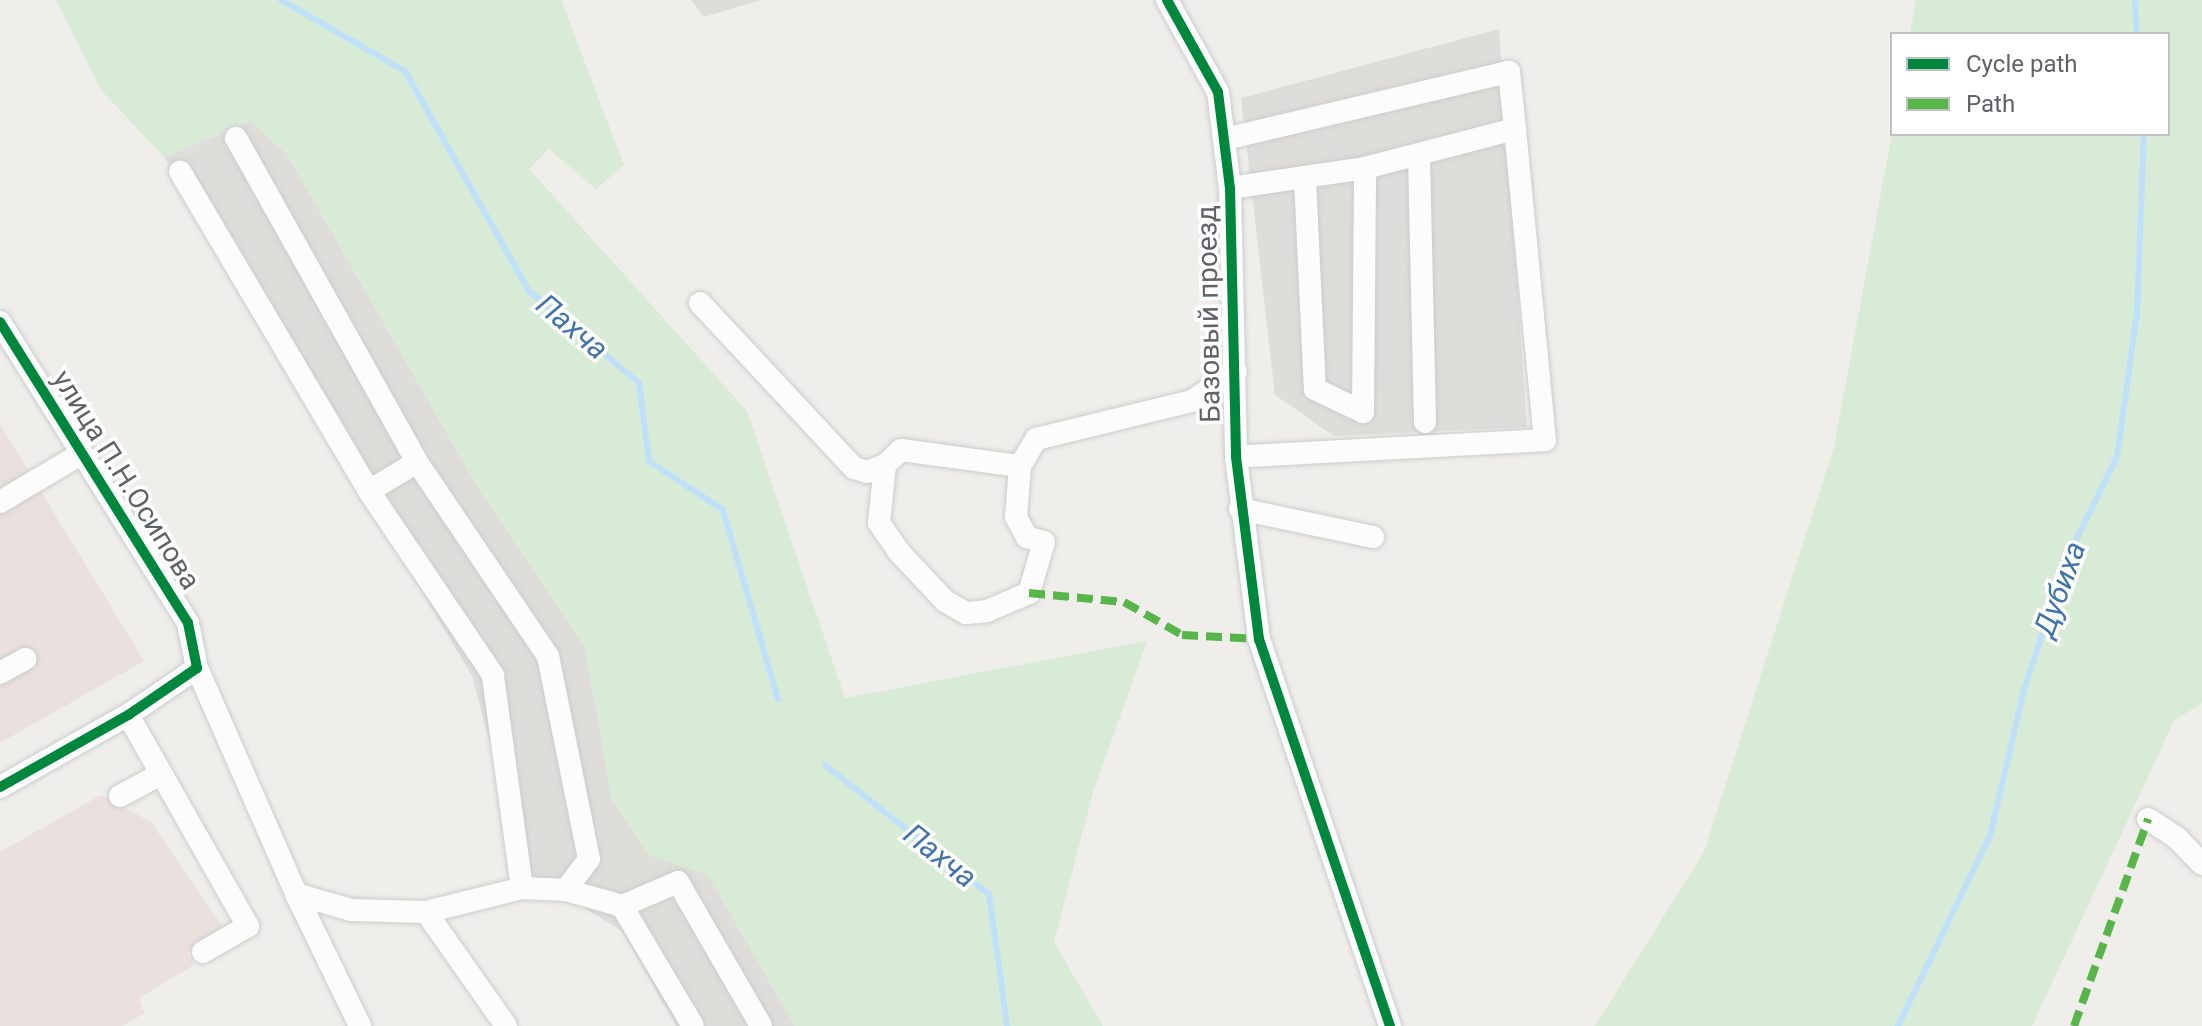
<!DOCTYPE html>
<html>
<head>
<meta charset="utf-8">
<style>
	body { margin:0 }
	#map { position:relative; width:2202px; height:1026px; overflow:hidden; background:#efeeea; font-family:Roboto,sans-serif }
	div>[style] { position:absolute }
	.industrial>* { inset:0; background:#dfddda }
	.medical>* { inset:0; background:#eae0de }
	.green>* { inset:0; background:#d8ebd6 }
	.stream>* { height:6px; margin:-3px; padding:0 3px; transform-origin:3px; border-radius:3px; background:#bfe0f9 }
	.roads { filter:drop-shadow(0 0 2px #cbcccc) drop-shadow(0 0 2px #cbcccc) }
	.minor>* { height:22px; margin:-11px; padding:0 11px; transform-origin:11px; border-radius:11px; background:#fdfcfc }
	.quiet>* { height:8px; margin-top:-4px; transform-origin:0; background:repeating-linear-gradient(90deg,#58b549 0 16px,transparent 0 24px) }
	.cycleway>* { height:10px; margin:-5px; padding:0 5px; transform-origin:5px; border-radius:5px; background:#00873e }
	span { translate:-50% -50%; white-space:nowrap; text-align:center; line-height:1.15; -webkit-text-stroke:7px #fff; paint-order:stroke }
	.street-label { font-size:28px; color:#5f6368 }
	.water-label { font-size:30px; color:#4174aa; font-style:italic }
	.legend { position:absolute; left:1890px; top:32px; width:280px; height:104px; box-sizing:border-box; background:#fff; border:2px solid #bfc1c3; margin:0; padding:10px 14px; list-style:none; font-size:24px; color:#5f6368 }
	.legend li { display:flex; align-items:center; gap:16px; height:40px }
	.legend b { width:40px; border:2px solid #bfc1c3 }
</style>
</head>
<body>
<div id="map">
	<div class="industrial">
		<div style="clip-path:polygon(691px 0,762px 0,704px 17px)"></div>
		<div style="clip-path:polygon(1499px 29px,1527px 427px,1334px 436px,1275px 395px,1241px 98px)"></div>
		<div style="clip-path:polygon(251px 121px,287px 154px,476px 484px,585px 647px,612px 799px,649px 855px,708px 875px,795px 1026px,676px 1026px,622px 931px,525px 871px,472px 676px,164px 157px)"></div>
	</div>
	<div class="medical">
		<div style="clip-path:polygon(0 424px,144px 661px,0 743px)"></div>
		<div style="clip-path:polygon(101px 795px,151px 822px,224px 929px,187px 953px,194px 965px,139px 998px,145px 1013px,122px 1026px,0 1026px,0 852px)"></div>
	</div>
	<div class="green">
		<div style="clip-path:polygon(56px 0,561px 0,624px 165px,596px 189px,549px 149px,529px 169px,747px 411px,845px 698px,1147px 641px,1093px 792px,1054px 942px,1103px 1026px,795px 1026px,708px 875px,649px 855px,612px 799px,585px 647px,476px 484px,287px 154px,251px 121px,164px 157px,101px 90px)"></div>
		<div style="clip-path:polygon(1916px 0,2202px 0,2202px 703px,2174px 721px,2032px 1026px,1595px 1026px,1704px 852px,1834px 447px,1892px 133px,2168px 134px,2168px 34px,1910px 34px)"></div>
	</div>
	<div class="stream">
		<div style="left:281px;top:0;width:143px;rotate:29.8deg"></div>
		<div style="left:405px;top:71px;width:253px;rotate:60.6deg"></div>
		<div style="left:529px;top:291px;width:143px;rotate:39.9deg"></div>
		<div style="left:639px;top:383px;width:79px;rotate:82.7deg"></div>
		<div style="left:649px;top:461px;width:89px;rotate:33.5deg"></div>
		<div style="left:723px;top:510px;width:197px;rotate:73.8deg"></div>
		<div style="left:2135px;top:0;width:34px;rotate:87deg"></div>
		<div style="left:825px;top:765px;width:209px;rotate:38.2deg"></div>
		<div style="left:989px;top:894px;width:133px;rotate:82.2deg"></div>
		<div style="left:1898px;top:1026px;width:211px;rotate:-64.2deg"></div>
		<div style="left:1990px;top:836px;width:150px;rotate:-76.9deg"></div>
		<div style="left:2024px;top:690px;width:141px;rotate:-71.8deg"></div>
		<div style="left:2068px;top:556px;width:110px;rotate:-63.7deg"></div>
		<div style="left:2117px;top:457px;width:145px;rotate:-82.1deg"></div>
		<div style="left:2137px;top:313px;width:179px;rotate:-87.8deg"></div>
	</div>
	<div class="roads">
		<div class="minor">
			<div style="left:1167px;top:0;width:105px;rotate:61deg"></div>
			<div style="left:1218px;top:92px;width:97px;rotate:82.9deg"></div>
			<div style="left:1230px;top:188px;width:269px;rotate:88.7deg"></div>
			<div style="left:1236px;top:457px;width:183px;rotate:82.8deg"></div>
			<div style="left:1259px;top:639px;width:409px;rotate:71.3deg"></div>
			<div style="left:236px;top:138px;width:371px;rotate:60.8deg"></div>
			<div style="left:417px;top:462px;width:234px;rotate:56deg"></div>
			<div style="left:548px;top:656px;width:207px;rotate:78.6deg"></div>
			<div style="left:589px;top:859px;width:39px;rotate:127deg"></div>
			<div style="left:1225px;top:139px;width:292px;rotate:-13.3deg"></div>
			<div style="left:1509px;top:72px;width:57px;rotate:84deg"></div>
			<div style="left:1419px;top:157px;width:265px;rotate:88.7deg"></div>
			<div style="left:1305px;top:179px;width:210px;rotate:87.3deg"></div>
			<div style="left:1315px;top:389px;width:53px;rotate:25.6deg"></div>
			<div style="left:1363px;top:412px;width:244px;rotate:-89.5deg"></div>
			<div style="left:1230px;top:188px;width:136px;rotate:-8.4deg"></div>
			<div style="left:1365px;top:168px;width:155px;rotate:-14.6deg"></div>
			<div style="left:1515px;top:129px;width:312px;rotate:84.5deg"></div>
			<div style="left:1545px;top:440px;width:309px;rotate:176.9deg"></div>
			<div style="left:700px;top:303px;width:226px;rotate:47deg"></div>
			<div style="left:854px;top:468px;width:14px;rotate:17deg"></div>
			<div style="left:867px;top:472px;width:19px;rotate:-21deg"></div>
			<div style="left:885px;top:465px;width:22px;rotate:-43deg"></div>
			<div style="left:901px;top:450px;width:120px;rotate:7.7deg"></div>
			<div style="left:0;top:322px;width:355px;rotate:58deg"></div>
			<div style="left:188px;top:623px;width:46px;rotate:78.7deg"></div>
			<div style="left:197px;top:668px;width:247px;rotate:66.3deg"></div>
			<div style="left:296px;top:894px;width:57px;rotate:16.2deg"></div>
			<div style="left:351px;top:910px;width:75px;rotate:1.5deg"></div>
			<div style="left:426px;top:912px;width:99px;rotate:-14deg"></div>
			<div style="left:522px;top:888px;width:215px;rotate:-97.8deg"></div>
			<div style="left:493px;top:675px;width:222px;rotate:-124deg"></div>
			<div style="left:369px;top:491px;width:371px;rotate:-120.6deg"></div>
			<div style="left:885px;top:465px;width:58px;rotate:95.9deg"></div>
			<div style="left:879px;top:523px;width:35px;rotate:55deg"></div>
			<div style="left:899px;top:552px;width:67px;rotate:46.8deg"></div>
			<div style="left:945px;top:601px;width:24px;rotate:30deg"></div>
			<div style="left:966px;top:613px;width:21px;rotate:-5deg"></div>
			<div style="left:987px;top:611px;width:46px;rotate:-23.2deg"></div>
			<div style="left:1029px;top:593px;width:53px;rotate:-73.6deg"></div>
			<div style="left:1044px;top:542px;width:18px;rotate:-164deg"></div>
			<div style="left:1027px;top:537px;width:23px;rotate:-119deg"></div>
			<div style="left:1016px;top:517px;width:51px;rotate:-85.5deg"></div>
			<div style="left:1020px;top:466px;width:31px;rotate:-59deg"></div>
			<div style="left:1036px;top:439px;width:161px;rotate:-13.7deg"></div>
			<div style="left:1192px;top:401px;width:53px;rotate:-34.3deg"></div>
			<div style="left:369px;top:491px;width:56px;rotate:-31.1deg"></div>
			<div style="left:0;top:502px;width:94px;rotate:-30.7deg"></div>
			<div style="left:1240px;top:509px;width:136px;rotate:11.9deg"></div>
			<div style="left:0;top:673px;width:29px;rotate:-29deg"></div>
			<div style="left:128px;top:715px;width:243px;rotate:60.4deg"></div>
			<div style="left:248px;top:926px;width:52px;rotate:150deg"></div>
			<div style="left:0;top:787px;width:147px;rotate:-29.4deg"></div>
			<div style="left:128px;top:715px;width:83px;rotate:-34.3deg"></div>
			<div style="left:120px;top:796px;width:44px;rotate:-28.3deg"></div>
			<div style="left:2148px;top:819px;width:35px;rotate:33deg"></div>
			<div style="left:2177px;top:838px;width:36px;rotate:46deg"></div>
			<div style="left:522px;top:888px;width:44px;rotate:2.6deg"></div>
			<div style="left:566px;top:890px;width:58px;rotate:15.9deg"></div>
			<div style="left:622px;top:906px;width:139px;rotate:59.4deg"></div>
			<div style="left:296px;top:894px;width:147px;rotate:64.1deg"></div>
			<div style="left:622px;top:906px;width:61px;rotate:-23.2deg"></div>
			<div style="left:678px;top:882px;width:166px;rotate:60deg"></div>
			<div style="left:426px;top:912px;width:139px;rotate:54.9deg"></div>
		</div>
	</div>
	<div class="quiet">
		<div style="left:1029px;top:593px;width:95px;rotate:5.4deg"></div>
		<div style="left:1124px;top:602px;width:67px;rotate:29.6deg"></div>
		<div style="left:1182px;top:635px;width:77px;rotate:3deg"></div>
		<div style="left:2074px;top:1026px;width:220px;rotate:-70.3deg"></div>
	</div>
	<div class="cycleway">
		<div style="left:1167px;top:0;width:105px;rotate:61deg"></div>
		<div style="left:1218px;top:92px;width:97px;rotate:82.9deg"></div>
		<div style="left:1230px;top:188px;width:269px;rotate:88.7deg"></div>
		<div style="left:1236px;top:457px;width:183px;rotate:82.8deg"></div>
		<div style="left:1259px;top:639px;width:409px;rotate:71.3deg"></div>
		<div style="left:0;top:322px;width:355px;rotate:58deg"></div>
		<div style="left:188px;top:623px;width:46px;rotate:78.7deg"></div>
		<div style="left:197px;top:668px;width:83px;rotate:145.7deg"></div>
		<div style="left:128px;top:715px;width:147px;rotate:150.6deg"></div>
	</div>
	<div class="street-label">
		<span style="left:1209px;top:314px;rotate:-91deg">Базовый проезд</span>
		<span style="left:126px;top:480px;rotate:58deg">улица П.Н.Осипова</span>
	</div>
	<div class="water-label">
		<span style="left:572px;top:327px;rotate:40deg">Пахча</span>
		<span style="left:2060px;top:589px;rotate:-70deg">Дубиха</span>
		<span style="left:940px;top:856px;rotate:38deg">Пахча</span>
	</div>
	<ul class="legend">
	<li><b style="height:10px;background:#00873e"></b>Cycle path</li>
	<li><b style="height:10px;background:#58b549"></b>Path</li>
	</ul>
</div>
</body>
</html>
